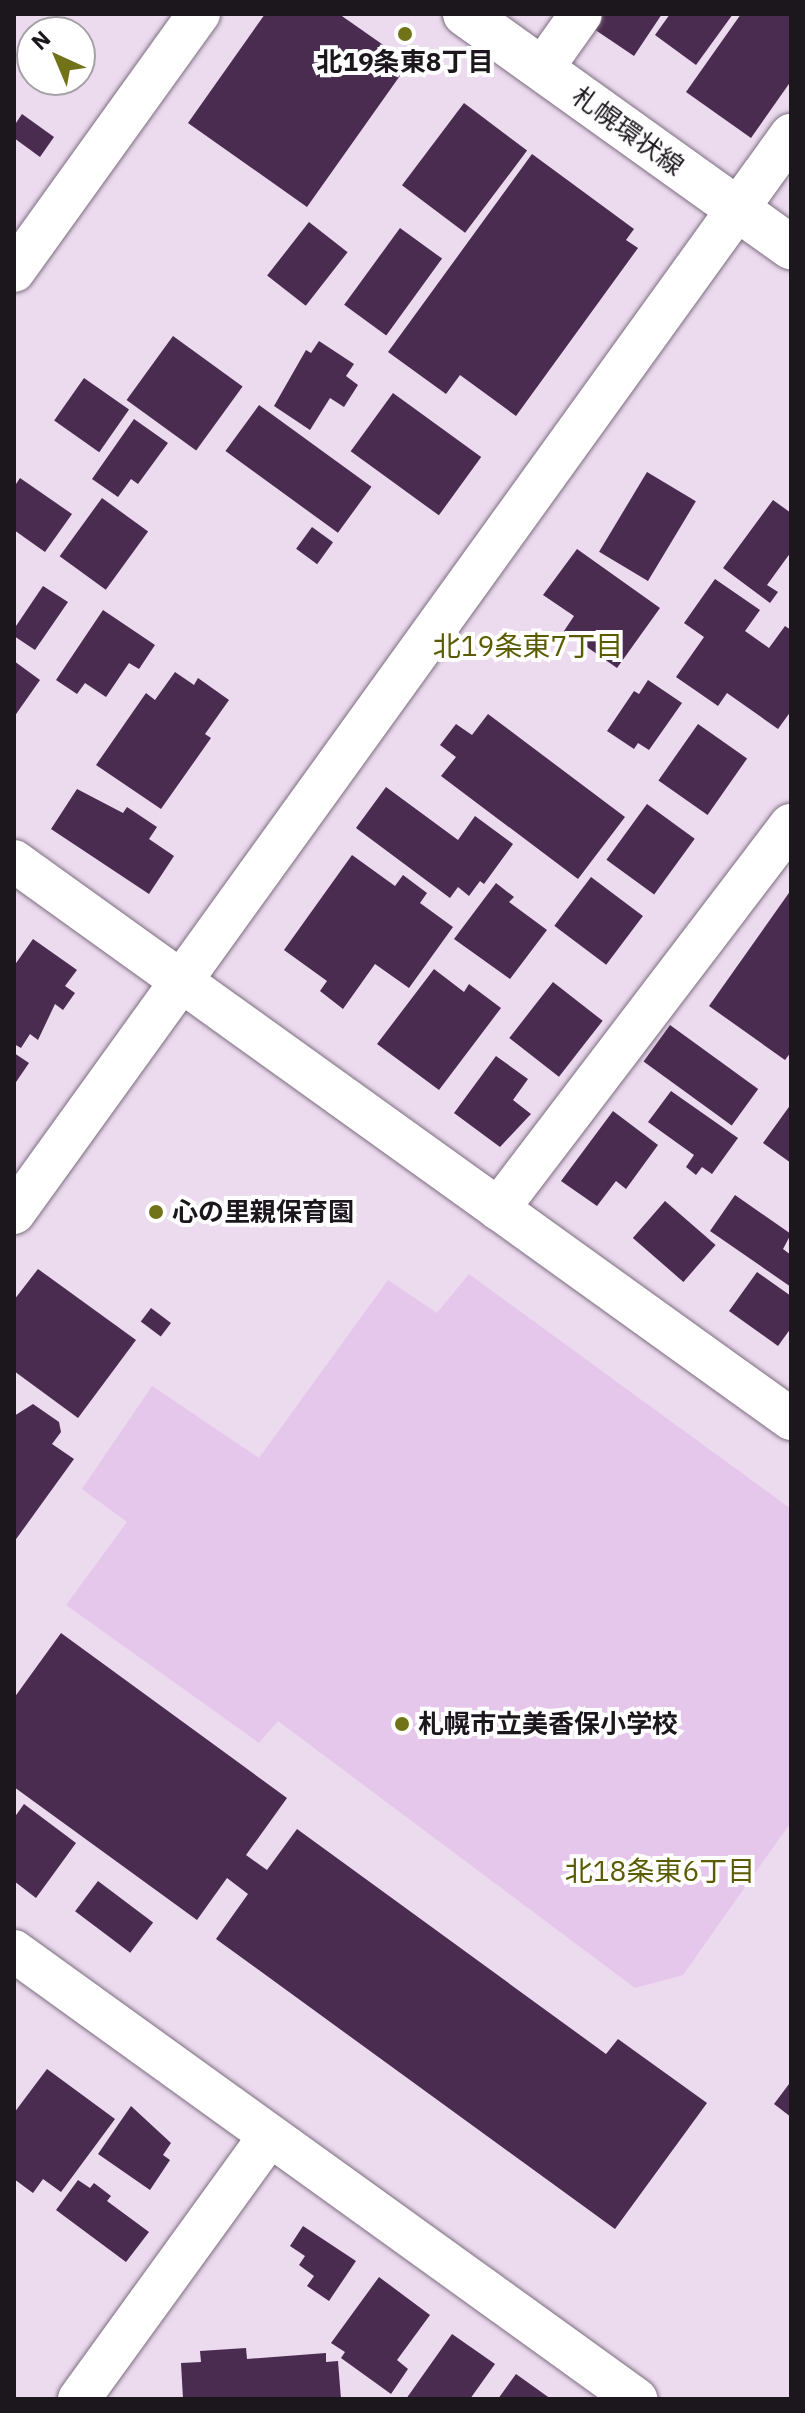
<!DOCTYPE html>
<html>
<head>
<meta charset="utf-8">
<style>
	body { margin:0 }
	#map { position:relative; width:805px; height:2413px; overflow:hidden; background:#ecdaef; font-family:"IBM Plex Sans","Noto Sans JP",sans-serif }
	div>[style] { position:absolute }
	.green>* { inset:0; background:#e6c7ec }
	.building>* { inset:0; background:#4a2c50; transform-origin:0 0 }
	.roads { filter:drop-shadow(0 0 2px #7c6d7f) drop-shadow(0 0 2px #7c6d7f) }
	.minor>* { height:42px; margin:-21px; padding:0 21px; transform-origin:21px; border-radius:21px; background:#fff }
	.primary>* { height:44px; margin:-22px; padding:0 22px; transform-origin:22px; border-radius:22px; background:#fff }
	.dots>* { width:22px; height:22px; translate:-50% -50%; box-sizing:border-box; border:4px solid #fff; border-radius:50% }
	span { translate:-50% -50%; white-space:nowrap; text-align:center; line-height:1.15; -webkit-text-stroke:8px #fff; paint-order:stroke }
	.poi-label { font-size:26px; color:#1c161d; font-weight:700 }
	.left { translate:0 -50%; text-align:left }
	.street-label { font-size:26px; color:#1c161d }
	.neighbourhood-label { font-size:28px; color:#5b5c02 }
	.frame { position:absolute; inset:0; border:16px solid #1c161d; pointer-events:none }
	.north { position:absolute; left:16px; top:16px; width:80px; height:80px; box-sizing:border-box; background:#fff; border:2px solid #a4a2a5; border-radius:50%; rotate:316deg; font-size:22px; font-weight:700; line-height:32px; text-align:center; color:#1c161d }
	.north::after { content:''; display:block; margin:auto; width:28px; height:36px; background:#717318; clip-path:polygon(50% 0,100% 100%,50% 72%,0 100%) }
</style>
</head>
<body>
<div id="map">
	<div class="green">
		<div style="clip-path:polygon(469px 1274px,791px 1509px,791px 1822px,683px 1975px,635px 1988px,278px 1721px,259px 1743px,66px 1605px,127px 1522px,82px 1489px,152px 1386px,259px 1458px,388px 1280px,437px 1313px)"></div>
	</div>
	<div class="building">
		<div style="clip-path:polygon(265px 14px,339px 14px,409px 63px,307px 207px,188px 123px)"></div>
		<div style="clip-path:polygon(591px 14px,662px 14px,634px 56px,585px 23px)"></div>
		<div style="clip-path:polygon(670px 14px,733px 14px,696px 65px,655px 35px)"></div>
		<div style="clip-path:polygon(741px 14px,791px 14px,791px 81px,751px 138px,686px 92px)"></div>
		<div style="left:464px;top:103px;width:79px;height:103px;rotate:37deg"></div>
		<div style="clip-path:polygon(22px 114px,54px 137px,40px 157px,14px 138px,14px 126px)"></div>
		<div style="clip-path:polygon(532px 154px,634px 229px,626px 240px,638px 248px,516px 416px,460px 375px,446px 394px,388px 352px)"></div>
		<div style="left:309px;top:222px;width:49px;height:68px;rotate:38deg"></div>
		<div style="left:400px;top:228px;width:52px;height:95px;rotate:36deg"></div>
		<div style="left:173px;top:336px;width:86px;height:79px;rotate:36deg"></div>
		<div style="clip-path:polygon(319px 341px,354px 364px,346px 376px,358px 385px,344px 407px,330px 398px,310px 430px,274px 406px,306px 350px,311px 353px)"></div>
		<div style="left:84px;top:378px;width:55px;height:52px;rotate:35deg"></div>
		<div style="left:393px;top:393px;width:109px;height:72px;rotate:36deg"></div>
		<div style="left:259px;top:405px;width:139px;height:57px;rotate:36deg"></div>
		<div style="clip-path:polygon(134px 419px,168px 443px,138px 484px,131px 479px,118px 497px,92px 479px)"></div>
		<div style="left:647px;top:472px;width:57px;height:93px;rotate:31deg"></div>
		<div style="clip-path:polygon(20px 478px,72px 514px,45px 552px,14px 530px,14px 487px)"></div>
		<div style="left:102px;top:498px;width:57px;height:72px;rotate:36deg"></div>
		<div style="clip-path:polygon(773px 500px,791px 513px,791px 552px,767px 585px,778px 592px,770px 603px,723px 568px)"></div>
		<div style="left:312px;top:527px;width:26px;height:27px;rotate:36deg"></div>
		<div style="clip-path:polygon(577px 549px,660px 608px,617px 668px,564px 631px,574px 616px,543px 595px)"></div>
		<div style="clip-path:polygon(715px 579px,760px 610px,745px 631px,769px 648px,785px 626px,791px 630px,791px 711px,778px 729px,727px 693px,718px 706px,676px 677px,704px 637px,684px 623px)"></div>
		<div style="clip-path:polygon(43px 586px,68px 602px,35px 650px,14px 636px,14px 629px)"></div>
		<div style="clip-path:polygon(103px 610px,155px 645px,139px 669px,129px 663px,106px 697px,85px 683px,77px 694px,56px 680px)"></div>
		<div style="clip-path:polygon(14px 661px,40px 680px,14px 717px)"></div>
		<div style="clip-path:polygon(175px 672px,194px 685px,198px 678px,229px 700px,205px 734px,211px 738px,161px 809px,96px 765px,146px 693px,155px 700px)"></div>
		<div style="clip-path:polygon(648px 680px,682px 703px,649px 750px,638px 743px,634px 749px,607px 731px,634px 691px,639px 694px)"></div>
		<div style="clip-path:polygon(488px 714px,625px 817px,578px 879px,441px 776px,456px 757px,440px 745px,456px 724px,472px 735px)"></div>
		<div style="left:698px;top:724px;width:60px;height:69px;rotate:35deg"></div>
		<div style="clip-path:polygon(386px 787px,458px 840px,475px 816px,513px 844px,484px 884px,480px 881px,469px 896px,458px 887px,450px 898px,356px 828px)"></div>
		<div style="clip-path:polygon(77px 789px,123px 813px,127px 807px,157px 827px,149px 839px,174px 856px,149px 894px,51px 829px)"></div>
		<div style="left:647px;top:804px;width:59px;height:69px;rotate:36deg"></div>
		<div style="clip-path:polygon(352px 855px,395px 886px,403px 875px,427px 893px,420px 903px,453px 927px,409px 988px,375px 964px,343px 1009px,320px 991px,327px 981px,284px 950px)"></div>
		<div style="left:591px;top:877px;width:65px;height:61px;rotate:37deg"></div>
		<div style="clip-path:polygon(496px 883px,514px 897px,509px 902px,547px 930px,510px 979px,454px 939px)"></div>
		<div style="clip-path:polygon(791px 890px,791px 1052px,785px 1060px,709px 1006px)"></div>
		<div style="clip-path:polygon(33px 939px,77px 970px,65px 986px,75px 993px,63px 1010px,55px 1004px,38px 1040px,30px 1034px,21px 1048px,14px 1044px,14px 966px)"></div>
		<div style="clip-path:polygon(434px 969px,464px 992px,469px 984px,501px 1008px,439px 1090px,377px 1044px)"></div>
		<div style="left:553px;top:982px;width:63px;height:71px;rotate:38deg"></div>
		<div style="left:670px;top:1025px;width:109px;height:45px;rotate:36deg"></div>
		<div style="clip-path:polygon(14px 1053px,29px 1063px,14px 1085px)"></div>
		<div style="clip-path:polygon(496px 1056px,528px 1079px,513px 1100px,531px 1114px,500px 1147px,454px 1113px)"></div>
		<div style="clip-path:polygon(671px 1091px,738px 1138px,712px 1174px,702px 1167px,696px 1175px,686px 1167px,694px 1155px,648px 1122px)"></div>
		<div style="clip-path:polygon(791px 1104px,791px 1163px,763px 1143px)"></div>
		<div style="clip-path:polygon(613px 1111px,658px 1145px,626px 1189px,616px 1181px,597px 1206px,561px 1181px)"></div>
		<div style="clip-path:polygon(735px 1195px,791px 1234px,783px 1249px,791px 1255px,791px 1287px,710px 1231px)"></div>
		<div style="left:665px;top:1201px;width:67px;height:49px;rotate:41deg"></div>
		<div style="clip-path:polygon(38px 1269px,136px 1340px,78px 1418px,14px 1371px,14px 1300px)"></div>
		<div style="clip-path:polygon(757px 1272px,791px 1296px,791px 1328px,778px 1346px,729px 1311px)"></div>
		<div style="left:151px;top:1308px;width:25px;height:17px;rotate:37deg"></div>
		<div style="clip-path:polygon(33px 1404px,59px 1422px,61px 1432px,52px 1444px,74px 1459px,14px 1542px,14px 1416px)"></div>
		<div style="clip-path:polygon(61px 1633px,287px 1798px,246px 1855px,267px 1870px,297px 1829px,606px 2054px,618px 2039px,707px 2103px,615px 2229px,216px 1939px,248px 1894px,227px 1878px,197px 1920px,14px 1787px,14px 1698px)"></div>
		<div style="clip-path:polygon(24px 1804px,76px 1843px,36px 1898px,14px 1881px,14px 1818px)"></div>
		<div style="left:98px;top:1881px;width:69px;height:38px;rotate:37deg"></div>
		<div style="clip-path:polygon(47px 2069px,115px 2119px,61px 2192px,43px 2179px,33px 2193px,14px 2179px,14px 2113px)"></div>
		<div style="clip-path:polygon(789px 2084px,791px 2085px,791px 2117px,774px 2104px)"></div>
		<div style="clip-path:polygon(131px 2106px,171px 2143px,163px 2155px,170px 2160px,150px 2190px,98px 2154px)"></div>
		<div style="clip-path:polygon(78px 2180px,90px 2188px,94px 2183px,111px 2196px,107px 2201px,149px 2232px,126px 2262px,56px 2210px)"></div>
		<div style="clip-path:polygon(303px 2226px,356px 2261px,329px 2301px,307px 2286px,314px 2276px,299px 2265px,305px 2256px,290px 2246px)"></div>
		<div style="clip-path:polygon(379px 2277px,430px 2315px,397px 2360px,408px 2369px,391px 2394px,341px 2358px,345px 2352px,331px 2343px)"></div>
		<div style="clip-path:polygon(452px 2334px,495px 2364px,470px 2399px,406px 2399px)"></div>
		<div style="clip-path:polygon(246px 2348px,247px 2359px,326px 2353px,326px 2362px,338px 2361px,341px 2399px,183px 2399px,181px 2363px,201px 2362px,200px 2351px)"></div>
		<div style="clip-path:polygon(516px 2374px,551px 2399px,498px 2399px)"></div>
	</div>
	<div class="roads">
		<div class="minor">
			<div style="left:542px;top:69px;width:67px;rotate:-54.7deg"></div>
			<div style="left:14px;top:271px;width:317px;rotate:-54.3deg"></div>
			<div style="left:14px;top:861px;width:957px;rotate:35.68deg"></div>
			<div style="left:498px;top:1209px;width:483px;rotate:-52.7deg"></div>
			<div style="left:14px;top:1213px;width:1329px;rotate:-54.22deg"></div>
			<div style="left:14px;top:1951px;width:767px;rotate:35.76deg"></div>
			<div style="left:79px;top:2399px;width:324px;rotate:-54.1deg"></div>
		</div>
		<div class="primary">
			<div style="left:465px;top:14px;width:401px;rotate:35.6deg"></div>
		</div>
	</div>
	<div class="dots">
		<div style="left:405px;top:34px;background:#717318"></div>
		<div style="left:156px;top:1212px;background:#717318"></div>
		<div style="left:402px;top:1724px;background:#717318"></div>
	</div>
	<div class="poi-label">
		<span style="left:405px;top:62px">北19条東8丁目</span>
		<span class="left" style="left:172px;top:1212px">心の里親保育園</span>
		<span class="left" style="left:418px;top:1724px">札幌市立美香保小学校</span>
	</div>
	<div class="street-label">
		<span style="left:628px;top:131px;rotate:36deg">札幌環状線</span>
	</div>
	<div class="neighbourhood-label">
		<span style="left:528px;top:646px">北19条東7丁目</span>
		<span style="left:660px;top:1871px">北18条東6丁目</span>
	</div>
	<div class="frame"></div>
	<div class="north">N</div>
</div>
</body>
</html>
